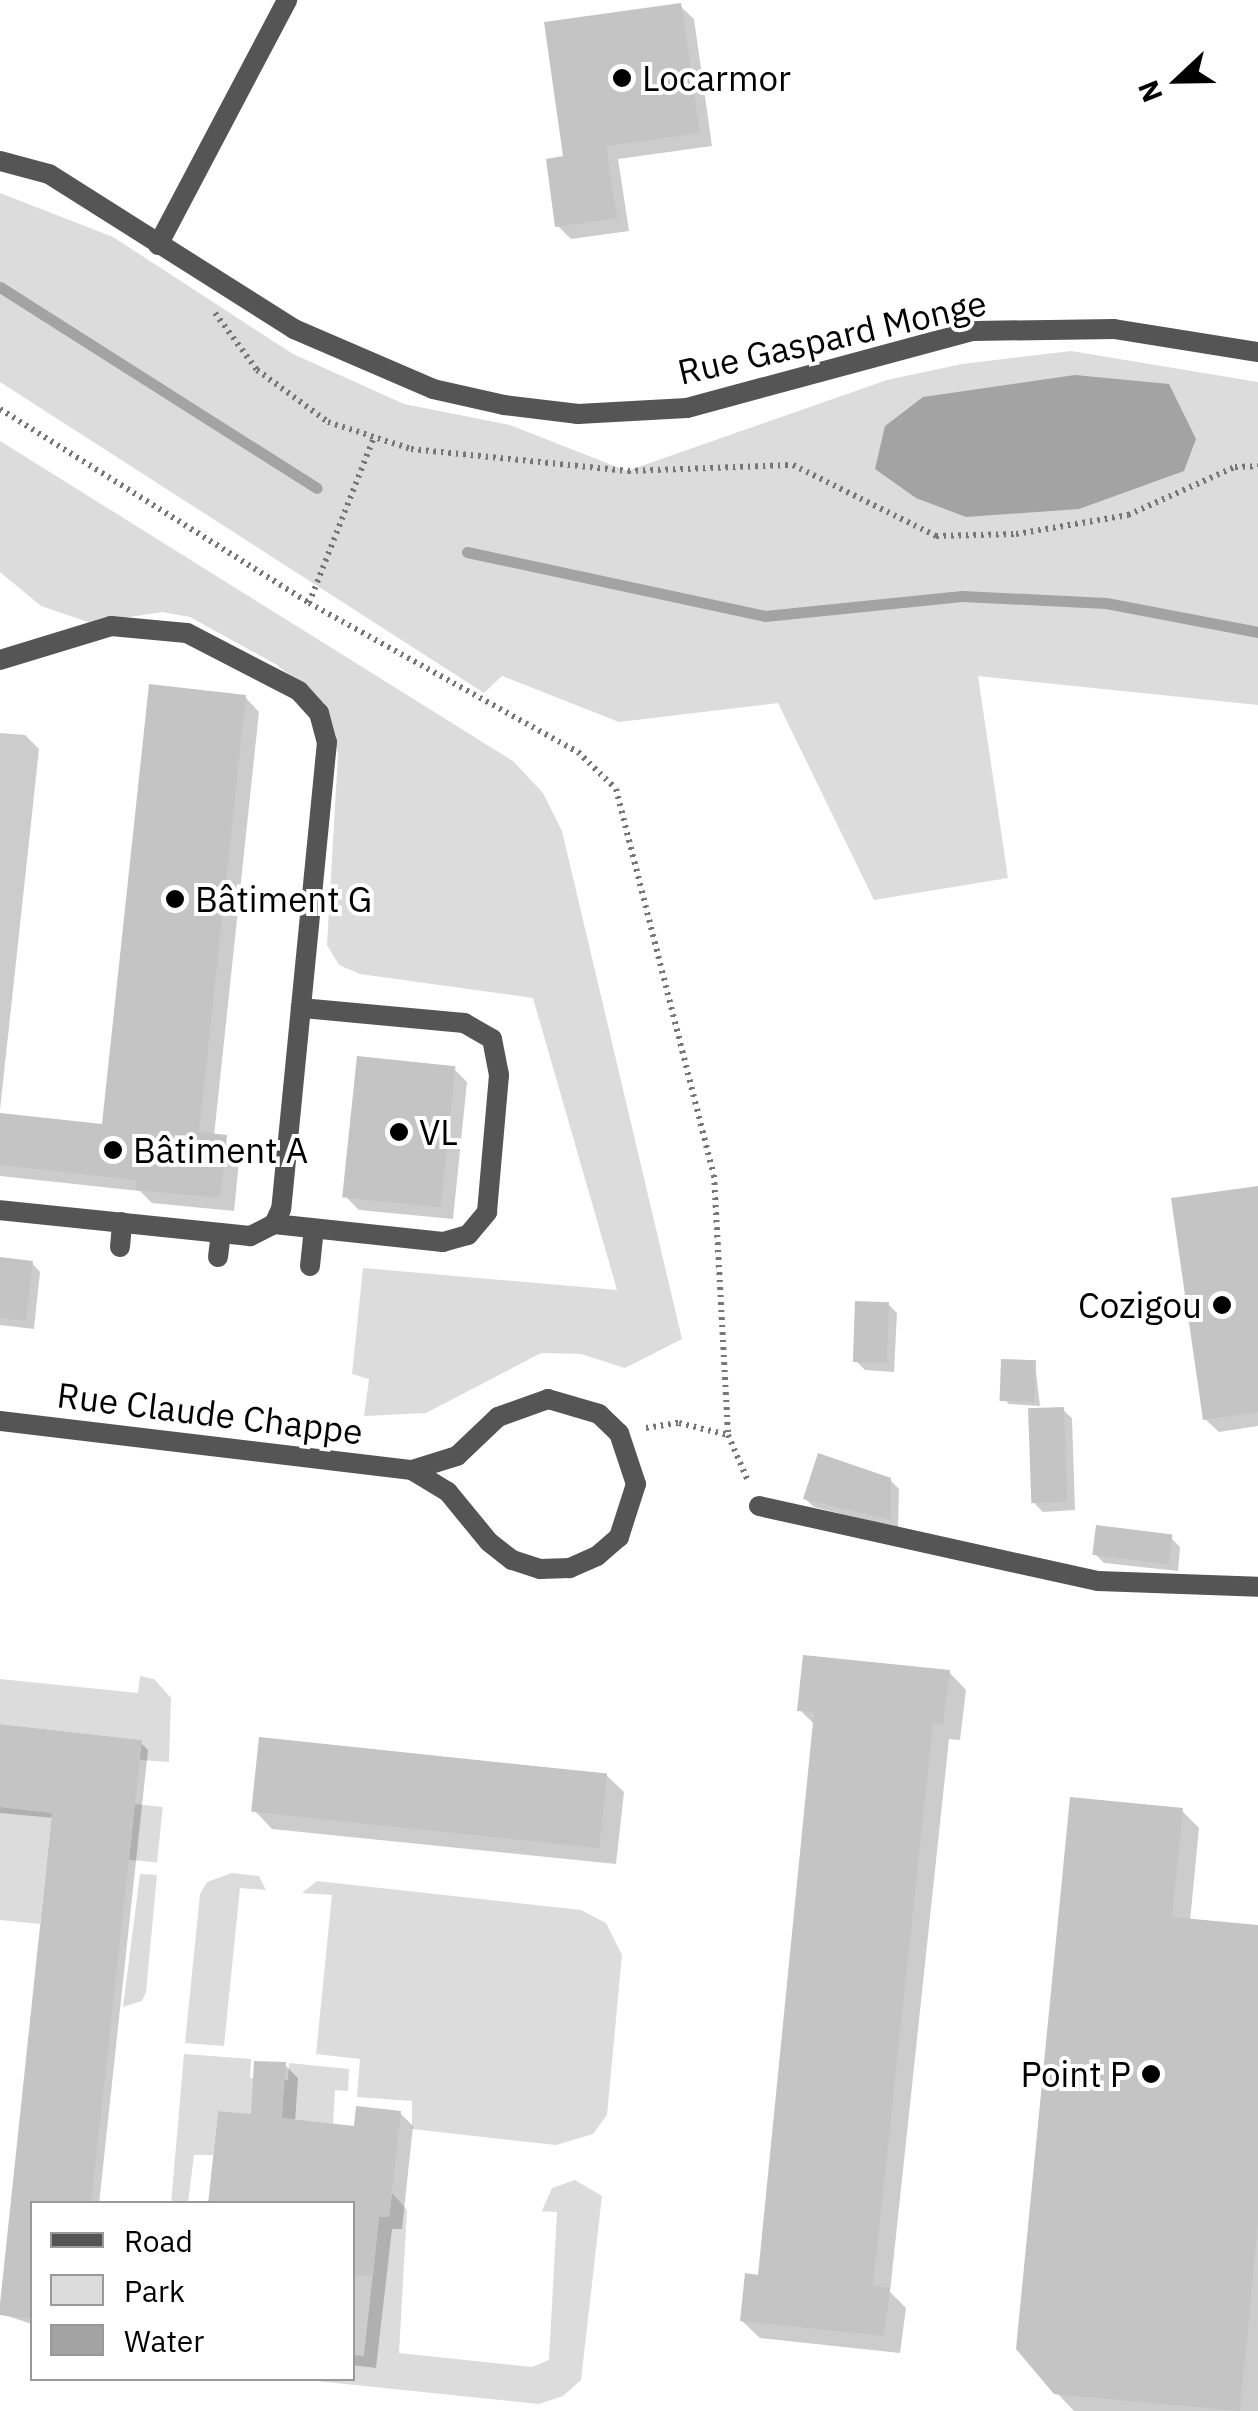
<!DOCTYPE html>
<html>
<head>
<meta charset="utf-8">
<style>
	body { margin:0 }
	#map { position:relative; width:1258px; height:2411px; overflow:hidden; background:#fff; font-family:"IBM Plex Sans",sans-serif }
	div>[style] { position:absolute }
	.green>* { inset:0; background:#dcdcdc; transform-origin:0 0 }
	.water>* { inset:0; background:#a3a3a3 }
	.shadow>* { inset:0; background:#0003 }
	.stream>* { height:11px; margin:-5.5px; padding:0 5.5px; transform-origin:5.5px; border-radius:5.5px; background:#a3a3a3 }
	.building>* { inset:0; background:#c4c4c4; transform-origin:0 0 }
	.path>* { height:6px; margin-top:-3px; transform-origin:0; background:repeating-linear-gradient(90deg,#777 0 2.5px,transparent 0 7.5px) }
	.lane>* { height:20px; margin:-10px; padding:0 10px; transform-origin:10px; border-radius:10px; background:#555 }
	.street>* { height:20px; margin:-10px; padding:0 10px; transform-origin:10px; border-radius:10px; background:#555 }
	.dots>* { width:28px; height:28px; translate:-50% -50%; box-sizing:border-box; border:5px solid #fff; border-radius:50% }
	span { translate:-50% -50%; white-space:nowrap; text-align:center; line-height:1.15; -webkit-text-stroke:8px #fff; paint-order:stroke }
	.poi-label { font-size:35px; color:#000 }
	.left { translate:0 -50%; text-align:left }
	.right { translate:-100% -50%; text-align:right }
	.street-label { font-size:35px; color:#000 }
	.legend { position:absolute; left:30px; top:2201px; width:325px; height:180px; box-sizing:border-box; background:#fff; border:2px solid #999; margin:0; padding:12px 18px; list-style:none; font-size:30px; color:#000 }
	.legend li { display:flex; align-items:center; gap:20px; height:50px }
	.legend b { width:50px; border:2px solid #999 }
	.north { position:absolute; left:1128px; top:30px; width:100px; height:100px; -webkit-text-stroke:8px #fff; paint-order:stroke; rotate:248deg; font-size:28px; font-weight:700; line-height:40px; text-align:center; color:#000 }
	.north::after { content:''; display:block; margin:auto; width:35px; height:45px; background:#000; clip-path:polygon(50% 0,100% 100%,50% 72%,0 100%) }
</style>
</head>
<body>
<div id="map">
	<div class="green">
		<div style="clip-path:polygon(0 193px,113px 237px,293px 354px,404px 404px,510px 425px,627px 471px,887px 380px,962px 364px,1071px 351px,1258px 382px,1258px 705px,978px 676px,1008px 878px,874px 900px,778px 703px,619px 722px,502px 676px,484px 693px,0 382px)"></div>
		<div style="clip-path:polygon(0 441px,513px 761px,543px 793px,562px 831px,682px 1339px,625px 1368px,581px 1354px,541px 1353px,426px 1413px,364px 1416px,369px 1379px,352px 1374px,363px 1268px,617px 1290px,533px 998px,360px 974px,339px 965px,327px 945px,338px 754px,324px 703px,277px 665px,190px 617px,162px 612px,91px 623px,41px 606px,0 572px)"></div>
		<div style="clip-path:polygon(140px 1676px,154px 1679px,171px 1698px,169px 1762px,140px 1760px,141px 1740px,0 1724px,0 1679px,138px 1693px)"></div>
		<div style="left:135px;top:1804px;width:28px;height:56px;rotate:6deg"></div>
		<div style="clip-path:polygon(0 1807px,52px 1813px,40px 1924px,0 1920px)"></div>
		<div style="clip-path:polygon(232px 1873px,259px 1876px,266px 1890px,240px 1888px,224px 2046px,185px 2043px,200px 1894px,207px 1882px)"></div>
		<div style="clip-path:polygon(140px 1874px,157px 1875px,146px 1992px,142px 2001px,123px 2007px)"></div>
		<div style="clip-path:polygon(317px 1881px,581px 1910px,606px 1923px,622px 1955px,607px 2115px,593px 2134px,556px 2145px,412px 2129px,412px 2101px,357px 2097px,360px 2059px,316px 2054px,332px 1895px,302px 1893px)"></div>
		<div style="clip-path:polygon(184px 2054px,251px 2059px,250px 2078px,288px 2080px,289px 2063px,349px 2069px,348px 2091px,335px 2090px,333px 2124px,218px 2111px,213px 2155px,194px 2155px,188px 2203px,171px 2204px)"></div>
		<div style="clip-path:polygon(575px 2180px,602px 2196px,581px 2380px,563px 2396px,539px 2404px,297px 2379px,352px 2378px,353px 2355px,364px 2356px,379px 2217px,389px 2217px,392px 2193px,407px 2210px,399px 2353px,532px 2367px,549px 2360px,557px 2212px,542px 2211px,552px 2188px)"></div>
	</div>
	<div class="water">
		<div style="clip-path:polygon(1075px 375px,1169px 384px,1196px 439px,1184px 471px,1079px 509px,966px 517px,916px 498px,875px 469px,885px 426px,923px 397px)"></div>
	</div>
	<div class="shadow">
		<div style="clip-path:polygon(680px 6px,694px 19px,712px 146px,618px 159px,629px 231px,571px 239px,557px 225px)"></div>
		<div style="clip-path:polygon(245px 697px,259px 712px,214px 1136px,240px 1152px,234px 1211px,152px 1203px,140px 1191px,0 1176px,0 1115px,105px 1127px)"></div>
		<div style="clip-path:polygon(0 733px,25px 735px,39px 749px,0 1110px)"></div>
		<div style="clip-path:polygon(454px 1069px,467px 1082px,453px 1219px,359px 1210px,345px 1196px)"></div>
		<div style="clip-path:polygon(1258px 1188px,1258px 1426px,1219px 1432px,1205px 1419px)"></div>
		<div style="clip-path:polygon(0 1260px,32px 1263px,40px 1272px,34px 1329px,0 1325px)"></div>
		<div style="clip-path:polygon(888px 1304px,897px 1313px,894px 1372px,865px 1370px,856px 1361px)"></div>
		<div style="clip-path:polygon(1035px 1363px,1040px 1406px,1009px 1404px,1005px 1400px)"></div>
		<div style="clip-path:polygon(1063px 1410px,1072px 1418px,1075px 1510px,1043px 1512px,1035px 1504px)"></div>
		<div style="clip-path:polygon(890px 1480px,899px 1489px,898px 1528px,814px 1507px,805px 1499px)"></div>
		<div style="clip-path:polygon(1171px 1538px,1180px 1547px,1178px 1571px,1104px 1563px,1095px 1554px)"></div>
		<div style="clip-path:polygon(949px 1672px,966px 1690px,960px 1740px,949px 1739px,890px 2292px,906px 2308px,900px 2353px,760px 2338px,742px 2321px,760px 2278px,816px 1726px,800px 1710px)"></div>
		<div style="clip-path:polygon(0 1727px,141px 1743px,148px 1750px,99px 2204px,32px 2204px,32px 2324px,1px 2314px,54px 1818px,0 1813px)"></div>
		<div style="clip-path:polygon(606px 1775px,624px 1792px,616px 1864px,272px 1829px,255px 1811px)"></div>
		<div style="clip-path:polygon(1181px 1810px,1199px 1828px,1190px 1921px,1258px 1927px,1258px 2411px,1074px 2411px,1056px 2392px)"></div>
		<div style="clip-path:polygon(285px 2065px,298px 2078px,295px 2122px,356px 2129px,400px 2113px,413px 2126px,402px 2229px,392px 2229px,376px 2368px,352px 2365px,352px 2204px,253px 2117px)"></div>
	</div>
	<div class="stream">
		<div style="left:0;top:287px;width:375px;rotate:32.4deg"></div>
		<div style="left:467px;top:552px;width:305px;rotate:12.1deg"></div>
		<div style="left:765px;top:616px;width:198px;rotate:-5.8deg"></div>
		<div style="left:962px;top:596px;width:144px;rotate:2.8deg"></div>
		<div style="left:1106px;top:603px;width:155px;rotate:10.8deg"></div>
	</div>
	<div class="building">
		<div style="clip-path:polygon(681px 3px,700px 133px,606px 146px,617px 218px,555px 227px,546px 159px,563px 156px,544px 22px)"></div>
		<div style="clip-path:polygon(149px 684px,246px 695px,199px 1132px,227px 1135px,220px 1198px,136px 1190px,136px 1180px,0 1165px,0 1113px,102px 1124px)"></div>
		<div style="left:357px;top:1056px;width:99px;height:142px;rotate:6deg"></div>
		<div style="clip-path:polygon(1258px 1186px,1258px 1412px,1203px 1420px,1171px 1198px)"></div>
		<div style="clip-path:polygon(0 1257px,33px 1261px,26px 1321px,0 1318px)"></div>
		<div style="left:855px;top:1301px;width:34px;height:61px;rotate:2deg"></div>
		<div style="left:1001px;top:1359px;width:35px;height:42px;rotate:2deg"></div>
		<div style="left:1064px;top:1407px;width:95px;height:36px;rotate:88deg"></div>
		<div style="clip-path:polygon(818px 1453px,891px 1478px,891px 1520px,803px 1499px)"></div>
		<div style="left:1096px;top:1525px;width:77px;height:30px;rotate:7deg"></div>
		<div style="clip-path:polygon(803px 1655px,950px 1670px,943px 1724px,933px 1723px,873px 2286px,890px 2288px,884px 2336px,740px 2321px,745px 2273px,758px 2275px,814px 1712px,797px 1711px)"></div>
		<div style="clip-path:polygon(0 1724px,142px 1740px,91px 2204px,32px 2204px,32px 2319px,0 2315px,0 2304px,52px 1813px,0 1807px)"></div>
		<div style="left:259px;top:1737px;width:350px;height:75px;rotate:6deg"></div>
		<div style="clip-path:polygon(1070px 1797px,1183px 1808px,1172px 1917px,1258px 1925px,1258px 2223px,1240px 2411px,1054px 2394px,1016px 2349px)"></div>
		<div style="clip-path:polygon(254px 2061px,286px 2062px,282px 2118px,354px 2126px,356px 2106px,401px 2111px,389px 2217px,379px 2217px,373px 2276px,352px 2275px,352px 2204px,208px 2204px,218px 2111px,251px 2114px)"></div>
	</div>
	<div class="path">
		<div style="left:215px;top:313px;width:71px;rotate:53.6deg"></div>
		<div style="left:257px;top:370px;width:88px;rotate:36.2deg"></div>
		<div style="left:328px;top:422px;width:87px;rotate:18deg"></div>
		<div style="left:411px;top:449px;width:218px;rotate:5.8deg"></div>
		<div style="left:628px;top:471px;width:165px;rotate:-2.1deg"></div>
		<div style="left:793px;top:465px;width:160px;rotate:26.4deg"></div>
		<div style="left:936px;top:536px;width:80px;rotate:-1.4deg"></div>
		<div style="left:1016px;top:534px;width:114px;rotate:-9.6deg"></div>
		<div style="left:1128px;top:515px;width:117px;rotate:-24.2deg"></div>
		<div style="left:1235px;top:467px;width:23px;rotate:-2deg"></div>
		<div style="left:0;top:409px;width:365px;rotate:32.1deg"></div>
		<div style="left:309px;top:603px;width:308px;rotate:29deg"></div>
		<div style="left:578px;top:752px;width:53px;rotate:44.2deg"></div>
		<div style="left:616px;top:789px;width:398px;rotate:75.8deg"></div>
		<div style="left:714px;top:1175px;width:260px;rotate:86.9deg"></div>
		<div style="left:728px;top:1435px;width:50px;rotate:66.5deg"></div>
		<div style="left:309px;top:603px;width:178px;rotate:-68.6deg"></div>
		<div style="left:646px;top:1428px;width:33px;rotate:-9deg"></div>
		<div style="left:679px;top:1423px;width:50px;rotate:13.8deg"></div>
	</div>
	<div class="lane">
		<div style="left:158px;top:245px;width:277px;rotate:-62.2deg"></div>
		<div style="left:0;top:660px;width:116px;rotate:-17deg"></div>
		<div style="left:111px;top:626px;width:76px;rotate:5.3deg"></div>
		<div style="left:187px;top:633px;width:126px;rotate:27.4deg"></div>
		<div style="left:299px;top:691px;width:30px;rotate:48deg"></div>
		<div style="left:319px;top:713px;width:30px;rotate:75deg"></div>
		<div style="left:327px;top:742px;width:469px;rotate:95.6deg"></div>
		<div style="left:281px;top:1209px;width:17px;rotate:115deg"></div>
		<div style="left:274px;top:1224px;width:27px;rotate:153deg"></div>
		<div style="left:250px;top:1236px;width:251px;rotate:-174.1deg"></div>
		<div style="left:274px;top:1224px;width:170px;rotate:6.1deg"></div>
		<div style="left:443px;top:1242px;width:26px;rotate:-16deg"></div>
		<div style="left:468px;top:1235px;width:30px;rotate:-50deg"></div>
		<div style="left:487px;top:1212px;width:138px;rotate:-85deg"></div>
		<div style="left:499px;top:1075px;width:37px;rotate:-101deg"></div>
		<div style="left:492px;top:1039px;width:32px;rotate:-150deg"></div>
		<div style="left:464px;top:1023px;width:164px;rotate:-174.7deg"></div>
		<div style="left:120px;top:1247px;width:25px;rotate:-85deg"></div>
		<div style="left:218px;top:1257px;width:24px;rotate:-83deg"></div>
		<div style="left:310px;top:1266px;width:37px;rotate:-84deg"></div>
		<div style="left:548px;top:1399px;width:53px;rotate:16.4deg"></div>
		<div style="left:599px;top:1414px;width:28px;rotate:44deg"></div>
		<div style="left:619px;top:1433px;width:54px;rotate:71.6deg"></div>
		<div style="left:636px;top:1484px;width:56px;rotate:107.8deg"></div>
		<div style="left:619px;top:1537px;width:29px;rotate:139deg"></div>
		<div style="left:597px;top:1556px;width:30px;rotate:156deg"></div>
		<div style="left:570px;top:1568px;width:30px;rotate:178deg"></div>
		<div style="left:540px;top:1569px;width:29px;rotate:-162deg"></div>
		<div style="left:512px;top:1560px;width:29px;rotate:-142deg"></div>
		<div style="left:489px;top:1542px;width:65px;rotate:-129.4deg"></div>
		<div style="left:448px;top:1492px;width:42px;rotate:-148.6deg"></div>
		<div style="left:412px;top:1470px;width:47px;rotate:-17.3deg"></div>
		<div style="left:457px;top:1456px;width:57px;rotate:-43.6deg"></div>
		<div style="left:498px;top:1417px;width:53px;rotate:-19.8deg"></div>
		<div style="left:0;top:1421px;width:415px;rotate:6.8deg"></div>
	</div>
	<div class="street">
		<div style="left:0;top:161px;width:51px;rotate:14.9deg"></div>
		<div style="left:49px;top:174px;width:290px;rotate:32.3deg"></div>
		<div style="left:294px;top:329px;width:151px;rotate:23.3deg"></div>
		<div style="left:433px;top:389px;width:73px;rotate:12.7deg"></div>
		<div style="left:504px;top:405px;width:75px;rotate:6.9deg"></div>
		<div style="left:578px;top:414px;width:109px;rotate:-3.2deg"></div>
		<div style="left:687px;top:408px;width:296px;rotate:-15.1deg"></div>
		<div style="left:973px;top:331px;width:141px;rotate:-0.8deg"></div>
		<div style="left:1114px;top:329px;width:146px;rotate:9.1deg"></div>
		<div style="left:759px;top:1506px;width:347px;rotate:12.5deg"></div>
		<div style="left:1098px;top:1581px;width:160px;rotate:2.1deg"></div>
	</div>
	<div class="dots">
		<div style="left:622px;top:78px;background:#000"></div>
		<div style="left:175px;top:899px;background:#000"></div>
		<div style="left:399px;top:1132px;background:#000"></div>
		<div style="left:113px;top:1150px;background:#000"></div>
		<div style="left:1222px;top:1305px;background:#000"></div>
		<div style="left:1151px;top:2074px;background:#000"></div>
	</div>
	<div class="poi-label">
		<span class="left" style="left:642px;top:78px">Locarmor</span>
		<span class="left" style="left:195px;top:899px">Bâtiment G</span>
		<span class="left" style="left:419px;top:1132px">VL</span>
		<span class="left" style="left:133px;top:1150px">Bâtiment A</span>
		<span class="right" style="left:1202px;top:1305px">Cozigou</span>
		<span class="right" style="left:1131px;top:2074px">Point P</span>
	</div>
	<div class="street-label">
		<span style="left:832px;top:337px;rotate:-13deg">Rue Gaspard Monge</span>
		<span style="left:210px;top:1413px;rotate:7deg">Rue Claude Chappe</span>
	</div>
	<ul class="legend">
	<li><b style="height:12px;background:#555"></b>Road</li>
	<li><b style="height:28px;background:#dcdcdc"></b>Park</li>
	<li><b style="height:28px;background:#a3a3a3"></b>Water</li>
	</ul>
	<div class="north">N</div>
</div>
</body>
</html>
